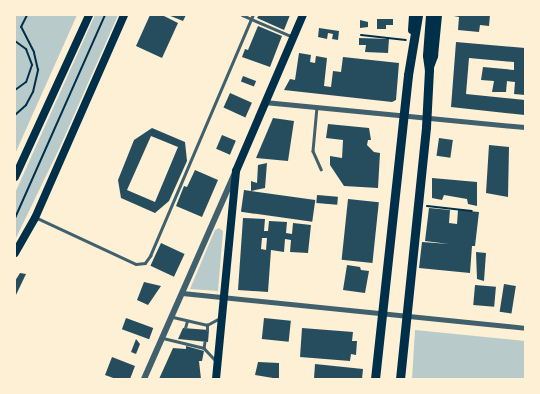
<!DOCTYPE html>
<html>
<head>
<meta charset="utf-8">
<style>
	body { margin:0 }
	#map { position:relative; width:540px; height:394px; overflow:hidden; background:#fdf0d5; font-family:Commissioner,sans-serif }
	div>[style] { position:absolute }
	.green>* { inset:0; background:#b9caca }
	.building>* { inset:0; background:#264d5e; transform-origin:0 0 }
	.path>* { height:2px; margin:-1px; padding:0 1px; transform-origin:1px; border-radius:1px; background:#003049 }
	.service>* { height:2.5px; margin:-1.25px; padding:0 1.25px; transform-origin:1.25px; border-radius:1.25px; background:#3f606c }
	.minor>* { height:5px; margin:-2.5px; padding:0 2.5px; transform-origin:2.5px; border-radius:2.5px; background:#3f606c }
	.tertiary>* { height:6px; margin:-3px; padding:0 3px; transform-origin:3px; border-radius:3px; background:#3f606c }
	.secondary>* { height:8px; margin:-4px; padding:0 4px; transform-origin:4px; border-radius:4px; background:#003049 }
	.primary>* { height:9px; margin:-4.5px; padding:0 4.5px; transform-origin:4.5px; border-radius:4.5px; background:#003049 }
	span { translate:-50% -50%; white-space:nowrap; text-align:center; line-height:1.15; -webkit-text-stroke:5px #fdf0d5; paint-order:stroke }
	.frame { position:absolute; inset:0; border:16px solid #fdf0d5; pointer-events:none }
</style>
</head>
<body>
<div id="map">
	<div class="green">
		<div style="clip-path:polygon(15px 15px,77px 15px,15px 154px)"></div>
		<div style="clip-path:polygon(95px 15px,118px 15px,59px 149px,15px 240px,15px 193px)"></div>
		<div style="clip-path:polygon(219px 228px,223px 231px,218px 291px,190px 289px,215px 230px)"></div>
		<div style="clip-path:polygon(415px 330px,525px 341px,525px 379px,412px 379px)"></div>
	</div>
	<div class="building">
		<div style="clip-path:polygon(150px 15px,162px 15px,178px 23px,162px 58px,136px 46px)"></div>
		<div style="clip-path:polygon(168px 15px,186px 15px,183px 21px)"></div>
		<div style="clip-path:polygon(259px 15px,290px 15px,284px 30px,257px 18px)"></div>
		<div style="clip-path:polygon(448px 15px,490px 15px,489px 26px,480px 25px,479px 32px,458px 30px,459px 17px)"></div>
		<div style="clip-path:polygon(377px 19px,393px 19px,393px 25px,386px 25px,386px 29px,377px 29px)"></div>
		<div style="clip-path:polygon(360px 20px,368px 22px,368px 27px,360px 28px)"></div>
		<div style="clip-path:polygon(258px 26px,282px 36px,270px 67px,242px 57px,245px 49px,248px 50px)"></div>
		<div style="clip-path:polygon(319px 28px,339px 31px,338px 40px,332px 39px,333px 34px,328px 33px,327px 39px,318px 37px)"></div>
		<div style="clip-path:polygon(359px 38px,389px 39px,388px 53px,365px 52px,366px 45px,359px 45px)"></div>
		<div style="clip-path:polygon(456px 42px,525px 48px,525px 95px,514px 94px,515px 82px,507px 81px,506px 92px,492px 92px,494px 81px,481px 80px,483px 67px,514px 70px,514px 62px,469px 58px,466px 94px,525px 100px,525px 115px,451px 107px)"></div>
		<div style="clip-path:polygon(299px 53px,311px 55px,310px 62px,315px 63px,316px 56px,327px 58px,324px 86px,331px 87px,333px 71px,341px 72px,343px 57px,399px 63px,396px 100px,392px 102px,284px 90px,290px 79px,295px 80px)"></div>
		<div style="left:243px;top:76px;width:14px;height:6px;rotate:21deg"></div>
		<div style="left:230px;top:93px;width:24px;height:16px;rotate:24deg"></div>
		<div style="clip-path:polygon(273px 118px,294px 121px,288px 161px,256px 158px)"></div>
		<div style="clip-path:polygon(328px 124px,369px 128px,371px 140px,368px 140px,367px 145px,374px 152px,380px 153px,378px 188px,344px 186px,330px 165px,330px 156px,342px 158px,343px 140px,326px 138px)"></div>
		<div style="clip-path:polygon(evenodd,152px 128px,185px 142px,187px 161px,169px 201px,155px 213px,121px 198px,118px 180px,134px 140px,152px 128px,151px 136px,178px 147px,155px 202px,127px 190px,151px 136px)"></div>
		<div style="left:222px;top:135px;width:15px;height:15px;rotate:23deg"></div>
		<div style="left:439px;top:138px;width:14px;height:18px;rotate:8deg"></div>
		<div style="clip-path:polygon(489px 145px,509px 147px,508px 197px,486px 193px)"></div>
		<div style="clip-path:polygon(267px 163px,265px 188px,251px 191px,251px 181px,257px 183px,258px 165px)"></div>
		<div style="clip-path:polygon(195px 170px,218px 180px,202px 217px,176px 206px,184px 186px,187px 187px)"></div>
		<div style="clip-path:polygon(432px 178px,477px 182px,477px 206px,468px 204px,467px 199px,444px 195px,442px 200px,432px 198px)"></div>
		<div style="left:244px;top:190px;width:72px;height:22px;rotate:8deg"></div>
		<div style="left:317px;top:195px;width:21px;height:8px;rotate:5deg"></div>
		<div style="left:348px;top:199px;width:31px;height:61px;rotate:6deg"></div>
		<div style="clip-path:polygon(429px 208px,450px 210px,449px 223px,457px 224px,458px 210px,479px 212px,475px 246px,472px 246px,470px 273px,419px 268px,422px 242px,449px 244px,425px 241px)"></div>
		<div style="clip-path:polygon(evenodd,243px 218px,265px 219px,264px 231px,268px 231px,269px 221px,287px 222px,286px 233px,292px 234px,293px 223px,311px 225px,308px 253px,290px 252px,291px 240px,285px 239px,284px 252px,271px 250px,268px 292px,238px 290px,243px 218px,262px 238px,267px 238px,266px 250px,261px 249px,262px 238px)"></div>
		<div style="left:161px;top:243px;width:26px;height:25px;rotate:25deg"></div>
		<div style="clip-path:polygon(476px 252px,486px 253px,484px 281px,477px 279px)"></div>
		<div style="clip-path:polygon(347px 265px,360px 267px,361px 270px,369px 271px,365px 293px,343px 290px)"></div>
		<div style="clip-path:polygon(20px 273px,26px 274px,15px 297px,15px 281px)"></div>
		<div style="clip-path:polygon(144px 282px,161px 286px,148px 305px,137px 300px)"></div>
		<div style="left:504px;top:284px;width:12px;height:28px;rotate:9deg"></div>
		<div style="left:475px;top:285px;width:21px;height:20px;rotate:5deg"></div>
		<div style="left:126px;top:318px;width:29px;height:12px;rotate:20deg"></div>
		<div style="left:264px;top:318px;width:27px;height:21px;rotate:6deg"></div>
		<div style="clip-path:polygon(183px 328px,209px 330px,208px 342px,178px 339px)"></div>
		<div style="clip-path:polygon(302px 328px,353px 332px,352px 341px,357px 341px,356px 355px,351px 354px,350px 361px,300px 357px)"></div>
		<div style="clip-path:polygon(136px 339px,140px 344px,136px 354px,131px 352px)"></div>
		<div style="clip-path:polygon(186px 346px,204px 351px,202px 361px,199px 361px,201px 379px,159px 379px,173px 348px,186px 349px)"></div>
		<div style="clip-path:polygon(112px 357px,135px 366px,130px 379px,116px 379px,105px 375px)"></div>
		<div style="clip-path:polygon(258px 362px,279px 363px,279px 379px,255px 375px)"></div>
		<div style="clip-path:polygon(315px 364px,363px 369px,362px 379px,314px 379px)"></div>
	</div>
	<div class="path">
		<div style="left:361px;top:35px;width:45px;rotate:6.3deg"></div>
		<div style="left:15px;top:41px;width:14px;rotate:36deg"></div>
		<div style="left:26px;top:49px;width:17px;rotate:69deg"></div>
		<div style="left:32px;top:65px;width:18px;rotate:109deg"></div>
		<div style="left:26px;top:82px;width:14px;rotate:144deg"></div>
		<div style="left:15px;top:115px;width:15px;rotate:-42deg"></div>
		<div style="left:26px;top:105px;width:15px;rotate:-62deg"></div>
		<div style="left:33px;top:92px;width:23px;rotate:-77deg"></div>
		<div style="left:38px;top:70px;width:18px;rotate:-103deg"></div>
		<div style="left:34px;top:52px;width:28px;rotate:-117deg"></div>
		<div style="left:21px;top:27px;width:13px;rotate:-63deg"></div>
		<div style="left:427px;top:206px;width:45px;rotate:6.3deg"></div>
		<div style="left:15px;top:218px;width:222px;rotate:-66.1deg"></div>
	</div>
	<div class="service">
		<div style="left:242px;top:15px;width:53px;rotate:23.2deg"></div>
		<div style="left:317px;top:107px;width:44px;rotate:95.2deg"></div>
		<div style="left:313px;top:151px;width:20px;rotate:66deg"></div>
		<div style="left:37px;top:218px;width:109px;rotate:24.9deg"></div>
		<div style="left:136px;top:264px;width:9px;rotate:-6deg"></div>
		<div style="left:145px;top:263px;width:9px;rotate:-54deg"></div>
		<div style="left:150px;top:256px;width:262px;rotate:-66.9deg"></div>
		<div style="left:173px;top:317px;width:35px;rotate:13deg"></div>
		<div style="left:185px;top:328px;width:7px;rotate:-74deg"></div>
		<div style="left:207px;top:330px;width:5px;rotate:-90deg"></div>
		<div style="left:207px;top:325px;width:15px;rotate:-28deg"></div>
		<div style="left:163px;top:338px;width:42px;rotate:13.7deg"></div>
		<div style="left:205px;top:342px;width:6px;rotate:99deg"></div>
		<div style="left:204px;top:348px;width:18px;rotate:47deg"></div>
	</div>
	<div class="minor">
		<div style="left:264px;top:102px;width:262px;rotate:5.5deg"></div>
		<div style="left:182px;top:293px;width:345px;rotate:5.8deg"></div>
	</div>
	<div class="tertiary">
		<div style="left:144px;top:379px;width:223px;rotate:-66.2deg"></div>
	</div>
	<div class="secondary">
		<div style="left:412px;top:30px;width:15px;rotate:-86deg"></div>
		<div style="left:429px;top:70px;width:15px;rotate:-70deg"></div>
		<div style="left:434px;top:56px;width:41px;rotate:-84.4deg"></div>
		<div style="left:15px;top:177px;width:178px;rotate:-65.4deg"></div>
		<div style="left:15px;top:253px;width:40px;rotate:-60.3deg"></div>
		<div style="left:35px;top:218px;width:222px;rotate:-66.3deg"></div>
		<div style="left:216px;top:379px;width:209px;rotate:-84.5deg"></div>
		<div style="left:236px;top:171px;width:170px;rotate:-66.8deg"></div>
	</div>
	<div class="primary">
		<div style="left:375px;top:379px;width:306px;rotate:-83.8deg"></div>
		<div style="left:408px;top:75px;width:61px;rotate:-80.5deg"></div>
		<div style="left:400px;top:379px;width:253px;rotate:-84.1deg"></div>
		<div style="left:426px;top:127px;width:57px;rotate:-87deg"></div>
		<div style="left:429px;top:70px;width:15px;rotate:-98deg"></div>
		<div style="left:427px;top:55px;width:40px;rotate:-85.7deg"></div>
	</div>
	<div class="frame"></div>
</div>
</body>
</html>
